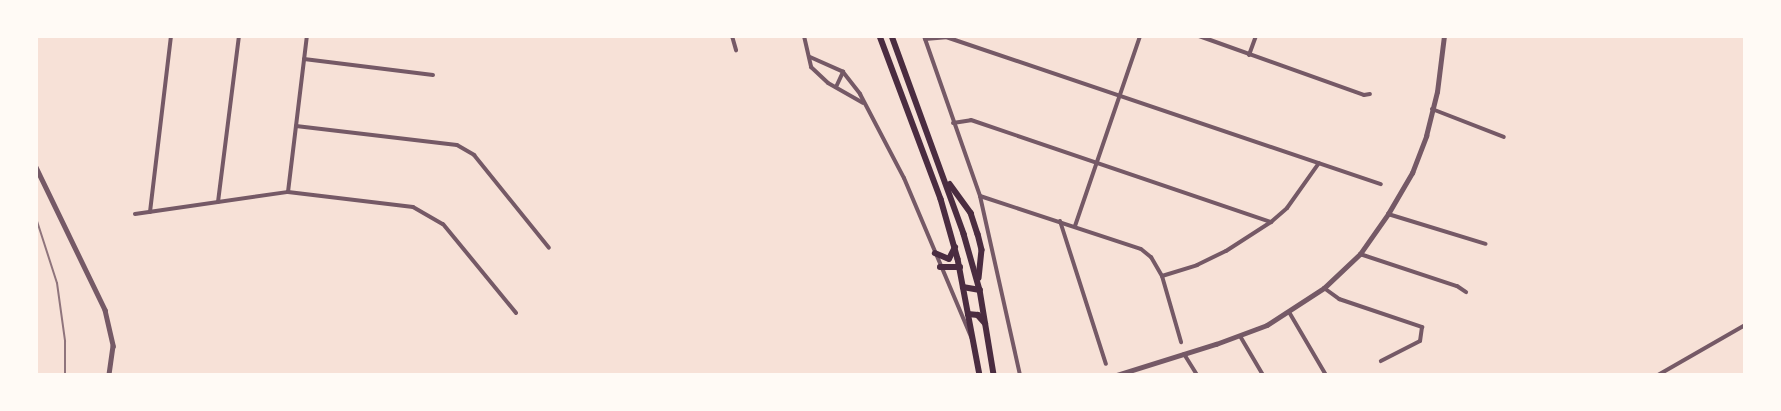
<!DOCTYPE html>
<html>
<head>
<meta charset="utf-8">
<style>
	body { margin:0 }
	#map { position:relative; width:1781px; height:411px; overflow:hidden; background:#f7e1d7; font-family:Barlow,sans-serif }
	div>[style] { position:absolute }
	.minor>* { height:4px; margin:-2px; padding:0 2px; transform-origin:2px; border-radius:2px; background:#755966 }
	.tertiary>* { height:4.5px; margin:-2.25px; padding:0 2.25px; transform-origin:2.25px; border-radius:2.25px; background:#755966 }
	.primary>* { height:5.5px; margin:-2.75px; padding:0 2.75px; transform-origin:2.75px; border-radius:2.75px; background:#4a2c40 }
	.rail>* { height:2px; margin:-1px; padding:0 1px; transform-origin:1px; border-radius:1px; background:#8f747c }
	span { translate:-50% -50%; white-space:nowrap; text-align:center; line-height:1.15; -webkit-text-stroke:4px #fffaf5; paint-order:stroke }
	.frame { position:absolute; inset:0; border:38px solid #fffaf5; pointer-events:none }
</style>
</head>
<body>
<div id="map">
	<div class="minor">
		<div style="left:732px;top:36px;width:15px;rotate:74deg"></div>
		<div style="left:804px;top:36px;width:32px;rotate:77deg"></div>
		<div style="left:811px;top:67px;width:23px;rotate:43deg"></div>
		<div style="left:828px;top:83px;width:40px;rotate:29.7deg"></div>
		<div style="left:924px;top:36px;width:170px;rotate:70.7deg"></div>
		<div style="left:980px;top:196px;width:183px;rotate:77.4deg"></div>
		<div style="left:1199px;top:36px;width:175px;rotate:19.7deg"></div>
		<div style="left:1364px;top:95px;width:6px;rotate:-9deg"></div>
		<div style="left:925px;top:39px;width:21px;rotate:-5deg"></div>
		<div style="left:946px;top:37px;width:459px;rotate:18.7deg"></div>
		<div style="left:1249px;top:55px;width:20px;rotate:-70deg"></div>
		<div style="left:810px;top:57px;width:36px;rotate:24deg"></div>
		<div style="left:843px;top:72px;width:28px;rotate:52deg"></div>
		<div style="left:860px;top:94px;width:95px;rotate:62.4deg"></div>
		<div style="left:904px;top:178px;width:175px;rotate:67.1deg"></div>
		<div style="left:304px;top:59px;width:130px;rotate:7.1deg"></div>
		<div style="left:836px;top:87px;width:17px;rotate:-65deg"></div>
		<div style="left:1432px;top:109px;width:77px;rotate:21.3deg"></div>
		<div style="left:953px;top:123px;width:18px;rotate:-9deg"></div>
		<div style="left:971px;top:120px;width:317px;rotate:18.8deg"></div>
		<div style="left:296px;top:126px;width:162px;rotate:6.7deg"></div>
		<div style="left:457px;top:145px;width:20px;rotate:30deg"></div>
		<div style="left:474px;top:155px;width:119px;rotate:51.1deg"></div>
		<div style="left:288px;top:192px;width:157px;rotate:-83.1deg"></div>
		<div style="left:980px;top:196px;width:169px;rotate:18.2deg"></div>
		<div style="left:1141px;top:249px;width:13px;rotate:39deg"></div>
		<div style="left:1151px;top:257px;width:22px;rotate:60deg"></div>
		<div style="left:1162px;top:276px;width:69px;rotate:73.9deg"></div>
		<div style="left:218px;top:202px;width:167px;rotate:-82.8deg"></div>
		<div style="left:150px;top:212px;width:177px;rotate:-83.2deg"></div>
		<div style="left:135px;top:214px;width:155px;rotate:-8.2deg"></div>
		<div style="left:288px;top:192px;width:126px;rotate:6.8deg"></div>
		<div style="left:413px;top:207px;width:34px;rotate:30deg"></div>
		<div style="left:443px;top:224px;width:115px;rotate:50.6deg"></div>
		<div style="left:1388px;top:214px;width:102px;rotate:17deg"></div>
		<div style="left:1060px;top:221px;width:150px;rotate:72.2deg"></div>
		<div style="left:1075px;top:226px;width:201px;rotate:-71.1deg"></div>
		<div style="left:1360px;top:254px;width:102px;rotate:18.3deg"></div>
		<div style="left:1457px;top:286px;width:11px;rotate:34deg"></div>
		<div style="left:1162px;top:276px;width:37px;rotate:-17deg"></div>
		<div style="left:1197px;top:265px;width:32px;rotate:-26deg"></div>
		<div style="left:1226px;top:251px;width:54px;rotate:-32.8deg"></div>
		<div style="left:1271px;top:222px;width:21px;rotate:-41deg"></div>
		<div style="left:1287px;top:208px;width:55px;rotate:-54.6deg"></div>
		<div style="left:1324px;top:288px;width:19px;rotate:36deg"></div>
		<div style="left:1339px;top:299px;width:88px;rotate:18.6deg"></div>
		<div style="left:1422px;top:327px;width:14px;rotate:98deg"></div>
		<div style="left:1420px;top:341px;width:44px;rotate:152.9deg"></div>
		<div style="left:1289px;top:312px;width:73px;rotate:59.6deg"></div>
		<div style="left:1240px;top:336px;width:45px;rotate:59.5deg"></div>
		<div style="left:1184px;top:354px;width:25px;rotate:58deg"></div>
		<div style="left:1658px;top:375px;width:100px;rotate:-29.9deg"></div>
	</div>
	<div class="tertiary">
		<div style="left:36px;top:167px;width:159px;rotate:64.2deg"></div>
		<div style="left:105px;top:310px;width:37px;rotate:77deg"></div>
		<div style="left:113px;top:346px;width:29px;rotate:98deg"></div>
		<div style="left:1117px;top:375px;width:104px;rotate:-17.4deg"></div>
		<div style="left:1216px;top:344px;width:54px;rotate:-20.4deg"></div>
		<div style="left:1267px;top:325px;width:68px;rotate:-33deg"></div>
		<div style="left:1324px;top:288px;width:50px;rotate:-43.4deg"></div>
		<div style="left:1360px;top:254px;width:49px;rotate:-55deg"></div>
		<div style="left:1388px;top:214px;width:48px;rotate:-59.7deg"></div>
		<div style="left:1412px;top:173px;width:40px;rotate:-69deg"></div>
		<div style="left:1426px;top:136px;width:45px;rotate:-76deg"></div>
		<div style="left:1437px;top:92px;width:56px;rotate:-82.9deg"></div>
	</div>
	<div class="primary">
		<div style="left:880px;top:36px;width:174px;rotate:69.5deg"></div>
		<div style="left:941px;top:199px;width:62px;rotate:74.2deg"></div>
		<div style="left:958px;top:259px;width:118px;rotate:79.3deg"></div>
		<div style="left:892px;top:36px;width:211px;rotate:70deg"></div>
		<div style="left:964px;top:234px;width:58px;rotate:74.1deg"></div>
		<div style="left:980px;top:290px;width:86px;rotate:80.6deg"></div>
		<div style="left:950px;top:184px;width:36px;rotate:54deg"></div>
		<div style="left:971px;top:213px;width:22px;rotate:72deg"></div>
		<div style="left:978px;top:234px;width:16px;rotate:76deg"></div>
		<div style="left:982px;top:250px;width:28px;rotate:96deg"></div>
		<div style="left:935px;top:253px;width:15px;rotate:23deg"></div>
		<div style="left:949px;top:259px;width:13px;rotate:-63deg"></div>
		<div style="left:940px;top:267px;width:20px"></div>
		<div style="left:963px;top:287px;width:17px;rotate:10deg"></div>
		<div style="left:968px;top:314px;width:10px;rotate:6deg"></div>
		<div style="left:978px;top:315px;width:11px;rotate:49deg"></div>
	</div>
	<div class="rail">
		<div style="left:36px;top:218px;width:68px;rotate:72.1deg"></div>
		<div style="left:57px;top:283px;width:59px;rotate:82.1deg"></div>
		<div style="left:65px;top:341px;width:34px;rotate:90deg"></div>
	</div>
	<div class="frame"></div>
</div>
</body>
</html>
